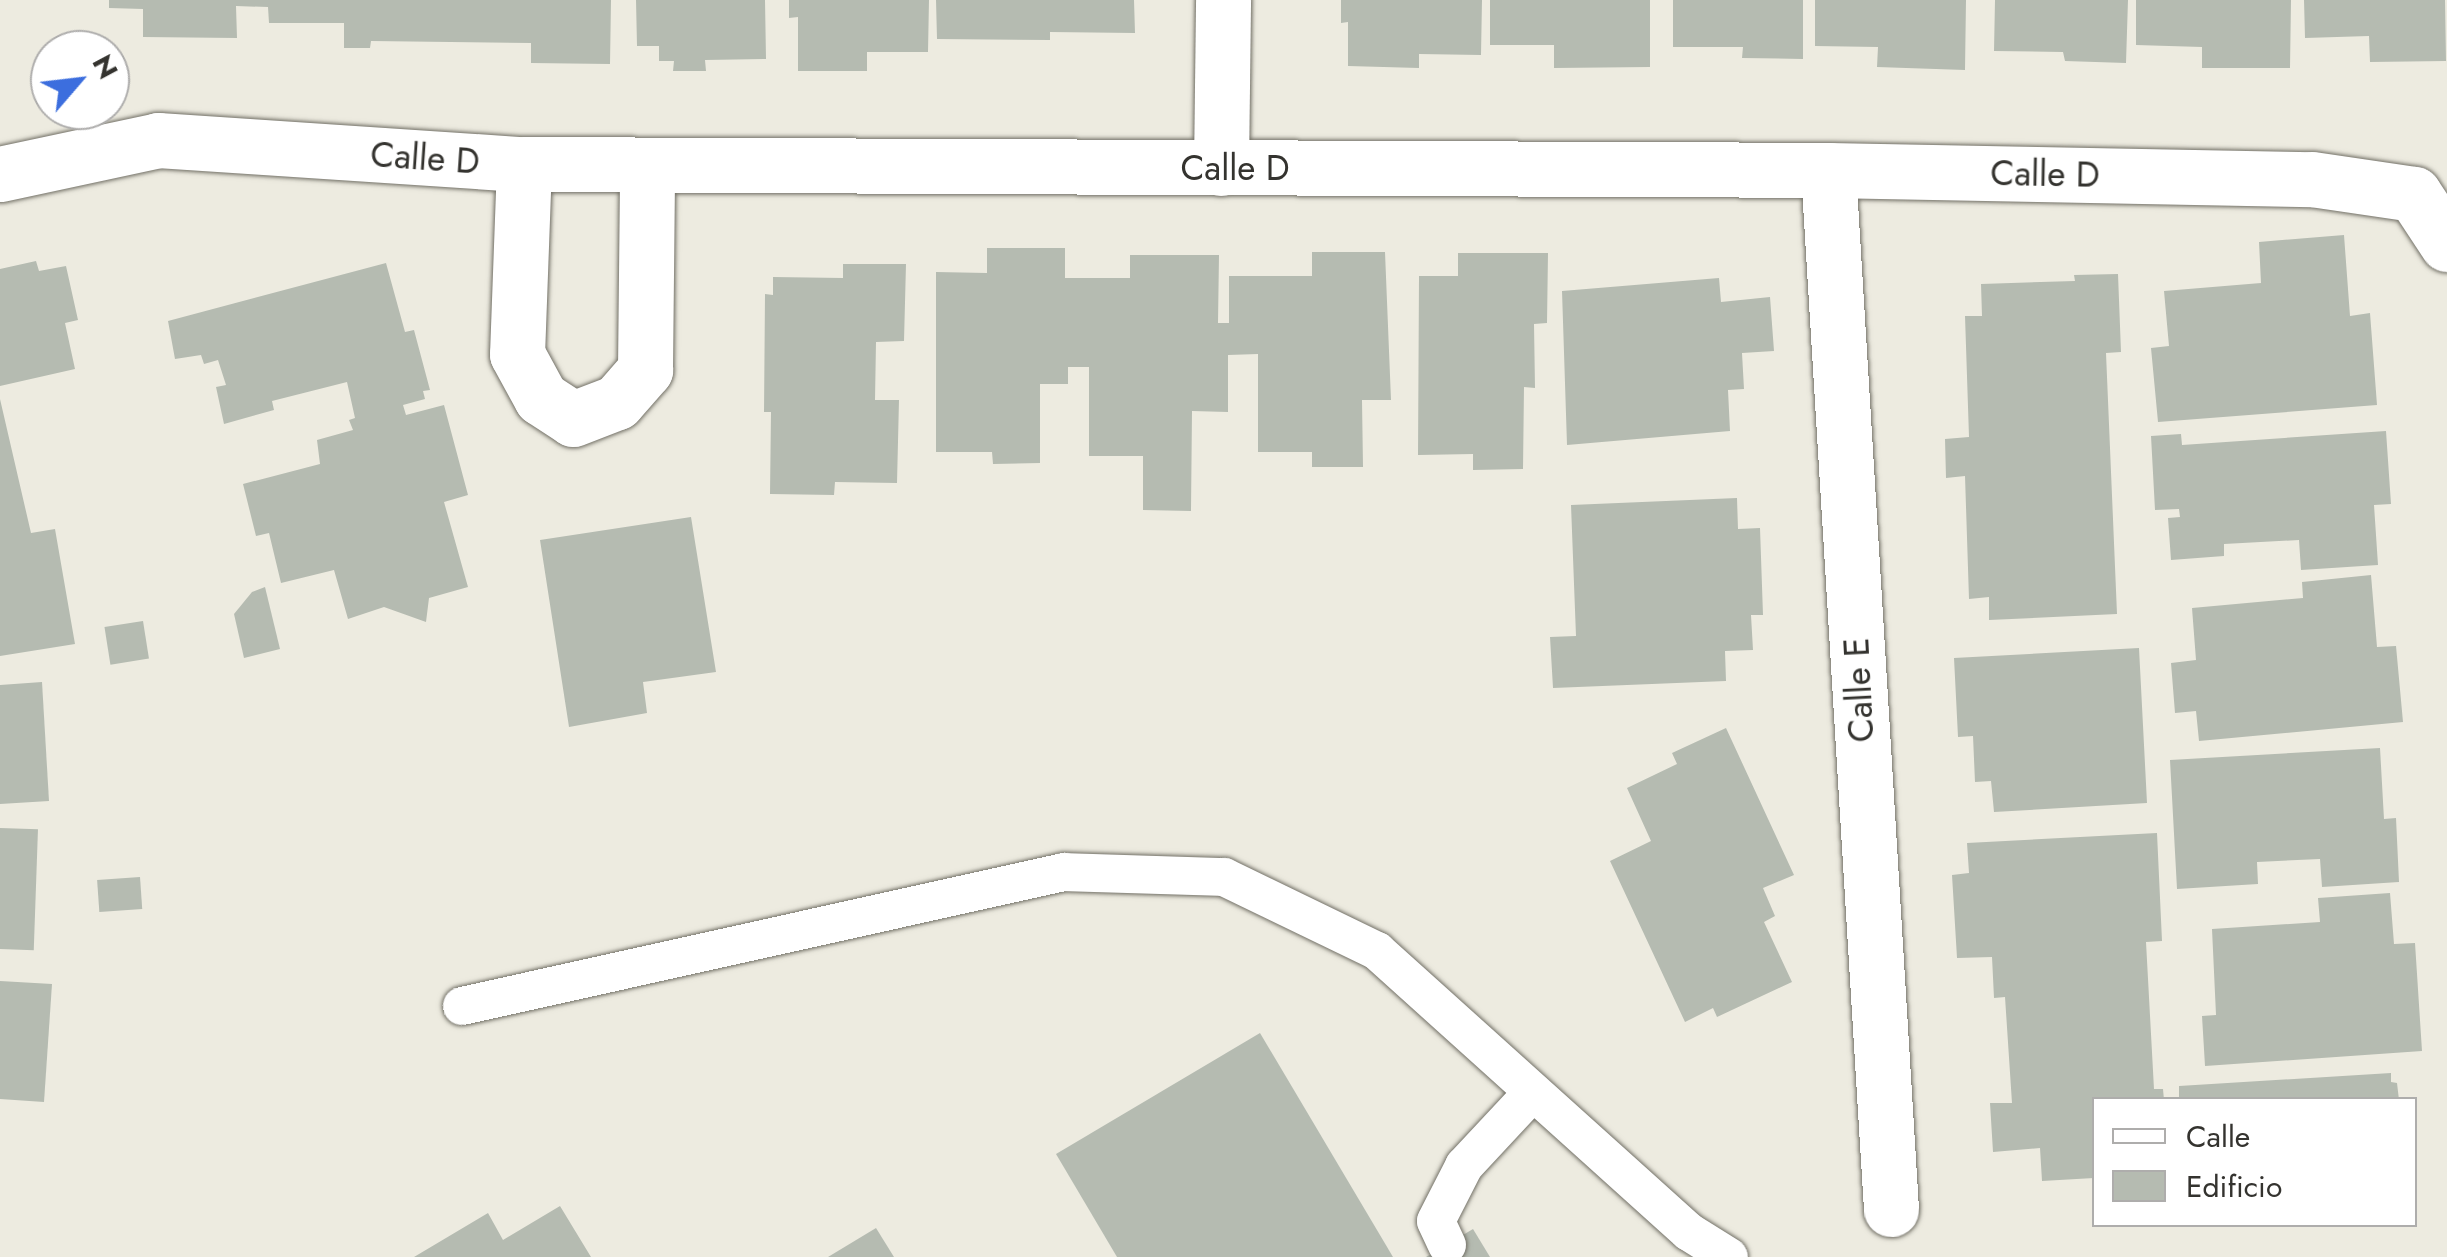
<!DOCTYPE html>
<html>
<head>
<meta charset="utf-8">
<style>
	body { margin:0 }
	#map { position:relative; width:2447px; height:1257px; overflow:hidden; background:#edebe0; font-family:Jost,sans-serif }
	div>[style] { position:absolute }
	.building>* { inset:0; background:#b5bbb1; transform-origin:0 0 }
	.roads { filter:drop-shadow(0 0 2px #727066) drop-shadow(0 0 2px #727066) }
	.lane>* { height:38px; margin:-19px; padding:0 19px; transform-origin:19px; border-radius:19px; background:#fff }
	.street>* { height:55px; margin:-27.5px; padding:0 27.5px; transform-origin:27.5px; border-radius:27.5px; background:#fff }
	span { translate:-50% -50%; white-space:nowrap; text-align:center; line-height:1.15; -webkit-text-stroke:8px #fff; paint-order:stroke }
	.street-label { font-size:35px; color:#34332f }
	.legend { position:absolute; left:2092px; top:1097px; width:325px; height:130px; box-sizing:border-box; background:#fff; border:2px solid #aeadac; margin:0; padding:12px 18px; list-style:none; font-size:30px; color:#34332f }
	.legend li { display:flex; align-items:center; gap:20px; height:50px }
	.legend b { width:50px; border:2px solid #aeadac }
	.north { position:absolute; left:30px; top:30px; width:100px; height:100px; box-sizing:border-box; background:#fff; border:2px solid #aeadac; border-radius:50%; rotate:62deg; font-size:28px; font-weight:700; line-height:40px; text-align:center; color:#34332f }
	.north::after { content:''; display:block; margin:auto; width:35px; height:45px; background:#3c6ede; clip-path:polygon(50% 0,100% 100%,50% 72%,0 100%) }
</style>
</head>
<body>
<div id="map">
	<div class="building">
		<div style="clip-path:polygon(109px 0,611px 0,610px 64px,531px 63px,531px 43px,371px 41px,370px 48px,344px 48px,344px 23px,269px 23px,268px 7px,236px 6px,237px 38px,143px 37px,143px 9px,109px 8px)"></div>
		<div style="clip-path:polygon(636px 0,765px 0,766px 59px,705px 60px,706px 71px,673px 71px,674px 61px,659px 61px,659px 46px,637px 46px)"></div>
		<div style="clip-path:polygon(789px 0,929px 0,928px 52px,867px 52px,867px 71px,798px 71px,798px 17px,789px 18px)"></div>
		<div style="clip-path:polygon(936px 0,1134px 0,1135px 33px,1050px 32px,1050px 40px,937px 39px)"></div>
		<div style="clip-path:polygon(1341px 0,1482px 0,1481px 55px,1419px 54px,1419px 68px,1348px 66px,1348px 22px,1341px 23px)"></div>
		<div style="clip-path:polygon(1490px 0,1650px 0,1650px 67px,1554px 68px,1554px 45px,1490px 45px)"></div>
		<div style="clip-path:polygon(1673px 0,1803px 0,1803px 59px,1742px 58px,1743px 47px,1673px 47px)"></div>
		<div style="clip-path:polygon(1815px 0,1966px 0,1965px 70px,1877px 67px,1878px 47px,1815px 46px)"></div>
		<div style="clip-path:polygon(1995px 0,2128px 0,2126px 63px,2065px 61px,2063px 52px,1994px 51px)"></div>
		<div style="clip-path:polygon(2136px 0,2291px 0,2290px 68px,2202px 68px,2202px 47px,2136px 45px)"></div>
		<div style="clip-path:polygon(2304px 0,2445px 0,2446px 61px,2370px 62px,2369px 36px,2305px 38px)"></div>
		<div style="clip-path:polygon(2344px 235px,2350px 316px,2370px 313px,2377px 405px,2158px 422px,2151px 348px,2169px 346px,2164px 291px,2261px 283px,2259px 242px)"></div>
		<div style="clip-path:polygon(987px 248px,1065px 248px,1065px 278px,1130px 278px,1130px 255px,1219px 255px,1218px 323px,1229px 323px,1229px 276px,1312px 276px,1312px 252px,1385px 252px,1391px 400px,1362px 400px,1363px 467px,1312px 467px,1312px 452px,1258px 452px,1258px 354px,1228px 355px,1228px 412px,1192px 411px,1191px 511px,1143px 510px,1143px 456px,1089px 456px,1089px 367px,1068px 367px,1068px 384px,1040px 384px,1040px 463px,993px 464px,992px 452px,936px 452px,936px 272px,987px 273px)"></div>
		<div style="clip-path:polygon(1458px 253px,1548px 253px,1547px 323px,1534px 324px,1535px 388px,1524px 387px,1523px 469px,1473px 470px,1473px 454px,1418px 455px,1419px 276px,1458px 276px)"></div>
		<div style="clip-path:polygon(36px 261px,39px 271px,66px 266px,78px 320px,65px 323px,75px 369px,0 386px,0 269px)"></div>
		<div style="clip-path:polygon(386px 263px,405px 332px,414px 330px,430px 390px,423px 391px,425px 399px,403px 405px,406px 415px,444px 405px,468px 495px,444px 502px,468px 587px,429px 598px,426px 622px,384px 607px,348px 619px,334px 570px,281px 583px,269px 533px,256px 536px,243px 484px,320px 464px,317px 440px,353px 430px,349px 420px,355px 418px,347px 382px,272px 401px,274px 410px,224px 424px,216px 387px,226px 385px,218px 360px,204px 364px,201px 355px,175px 359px,168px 321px)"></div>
		<div style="clip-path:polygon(843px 264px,906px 264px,904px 341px,876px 342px,875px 400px,899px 400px,897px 483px,835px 482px,834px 495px,770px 494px,771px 412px,764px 412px,765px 294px,773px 295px,773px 277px,843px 278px)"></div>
		<div style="clip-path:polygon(2118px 274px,2121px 352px,2106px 353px,2117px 614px,1989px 620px,1989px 597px,1969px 599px,1965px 476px,1946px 478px,1945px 439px,1969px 437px,1965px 316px,1982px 316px,1981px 284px,2075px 281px,2074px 275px)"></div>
		<div style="clip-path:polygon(1719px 278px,1721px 302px,1770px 297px,1774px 351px,1742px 353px,1744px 389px,1728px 390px,1730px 431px,1567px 445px,1562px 291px)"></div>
		<div style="clip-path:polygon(0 399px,31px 533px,55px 529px,75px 644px,0 656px)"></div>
		<div style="clip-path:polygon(2386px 431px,2391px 504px,2374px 505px,2378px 565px,2301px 570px,2299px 540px,2224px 544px,2224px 556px,2171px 560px,2168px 518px,2180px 517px,2179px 509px,2155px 510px,2151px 436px,2181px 434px,2182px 445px)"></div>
		<div style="clip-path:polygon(1737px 498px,1738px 529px,1760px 528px,1763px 615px,1751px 615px,1753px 650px,1725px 651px,1726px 681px,1553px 688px,1550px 637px,1576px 636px,1571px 505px)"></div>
		<div style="clip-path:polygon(691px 517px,716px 672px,643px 682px,647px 713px,569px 727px,540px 540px)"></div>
		<div style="clip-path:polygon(2371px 575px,2377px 647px,2396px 646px,2403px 722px,2199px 741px,2196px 711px,2175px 713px,2171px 663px,2196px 660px,2192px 608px,2303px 598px,2302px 582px)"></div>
		<div style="clip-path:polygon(265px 587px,280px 649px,244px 658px,234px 614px,252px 592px)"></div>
		<div style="left:143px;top:621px;width:38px;height:39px;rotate:81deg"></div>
		<div style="clip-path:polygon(2139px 648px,2147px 803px,1994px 812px,1991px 781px,1975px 782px,1973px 736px,1958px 737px,1954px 658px)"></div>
		<div style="clip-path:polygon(42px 682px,49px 801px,0 804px,0 685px)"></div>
		<div style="clip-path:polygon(1726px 728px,1794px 875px,1763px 888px,1775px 916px,1764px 922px,1792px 982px,1717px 1017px,1713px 1008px,1685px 1022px,1610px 861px,1651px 841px,1627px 788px,1677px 764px,1672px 753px)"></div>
		<div style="clip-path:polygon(2380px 748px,2384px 819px,2396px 818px,2399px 882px,2322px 887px,2320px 859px,2257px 862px,2258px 884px,2177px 889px,2170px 760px)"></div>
		<div style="left:0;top:828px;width:38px;height:121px;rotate:2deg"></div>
		<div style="clip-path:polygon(2157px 833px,2162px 941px,2146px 942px,2154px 1089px,2163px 1089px,2164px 1100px,2094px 1100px,2094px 1178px,2042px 1181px,2040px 1148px,1993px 1152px,1990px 1103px,2012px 1103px,2005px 997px,1994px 998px,1992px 957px,1957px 958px,1952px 875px,1969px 873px,1967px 843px)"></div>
		<div style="left:140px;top:877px;width:32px;height:43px;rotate:86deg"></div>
		<div style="clip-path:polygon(2390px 893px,2394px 944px,2415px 943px,2422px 1051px,2205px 1066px,2202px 1016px,2216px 1015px,2212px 929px,2320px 922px,2318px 898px)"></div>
		<div style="clip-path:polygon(0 981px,52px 984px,44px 1102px,0 1099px)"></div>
		<div style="clip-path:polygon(1260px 1033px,1393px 1257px,1117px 1257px,1056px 1154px)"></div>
		<div style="clip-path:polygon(2391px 1073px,2391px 1082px,2397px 1083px,2399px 1100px,2179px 1100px,2179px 1086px)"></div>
		<div style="clip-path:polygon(560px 1206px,591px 1257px,414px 1257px,488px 1213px,503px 1240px)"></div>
		<div style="clip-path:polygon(876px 1228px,894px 1257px,828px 1257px)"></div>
		<div style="clip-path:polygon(1473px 1229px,1490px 1257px,1426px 1257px)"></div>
	</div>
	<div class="roads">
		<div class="lane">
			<div style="left:462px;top:1006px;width:617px;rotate:-12.55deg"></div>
			<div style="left:1064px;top:872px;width:160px;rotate:1.8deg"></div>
			<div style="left:1224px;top:877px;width:170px;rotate:25.8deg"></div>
			<div style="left:1377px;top:951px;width:420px;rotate:42deg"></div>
			<div style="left:1689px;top:1232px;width:47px;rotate:32deg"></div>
			<div style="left:1447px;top:1245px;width:26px;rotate:-115deg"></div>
			<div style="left:1436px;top:1221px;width:62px;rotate:-63deg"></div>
			<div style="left:1464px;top:1166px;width:101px;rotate:-47deg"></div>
		</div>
		<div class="street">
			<div style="left:524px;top:164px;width:190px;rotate:92.1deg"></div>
			<div style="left:517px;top:354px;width:50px;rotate:61.4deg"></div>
			<div style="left:541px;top:398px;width:38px;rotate:33deg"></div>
			<div style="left:573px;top:419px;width:47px;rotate:-21.1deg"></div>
			<div style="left:617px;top:402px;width:43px;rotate:-48.8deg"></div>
			<div style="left:645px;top:370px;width:205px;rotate:-89.4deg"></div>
			<div style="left:1221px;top:168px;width:168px;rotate:-89.3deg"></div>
			<div style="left:1828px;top:170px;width:1041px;rotate:86.53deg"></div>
			<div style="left:0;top:174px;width:162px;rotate:-12.1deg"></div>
			<div style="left:158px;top:140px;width:367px;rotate:3.8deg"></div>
			<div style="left:524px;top:164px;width:1304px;rotate:0.26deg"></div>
			<div style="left:1828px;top:170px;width:484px;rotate:1.1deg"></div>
			<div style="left:2312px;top:179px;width:103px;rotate:8.4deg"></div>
			<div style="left:2414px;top:194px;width:60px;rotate:56.6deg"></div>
		</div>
	</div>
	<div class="street-label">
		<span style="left:425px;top:158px;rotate:4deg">Calle D</span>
		<span style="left:1235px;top:168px">Calle D</span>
		<span style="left:2045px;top:174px;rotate:1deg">Calle D</span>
		<span style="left:1859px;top:690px;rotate:-93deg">Calle E</span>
	</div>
	<ul class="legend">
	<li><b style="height:12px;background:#fff"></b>Calle</li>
	<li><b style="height:28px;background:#b5bbb1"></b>Edificio</li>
	</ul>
	<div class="north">N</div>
</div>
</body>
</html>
